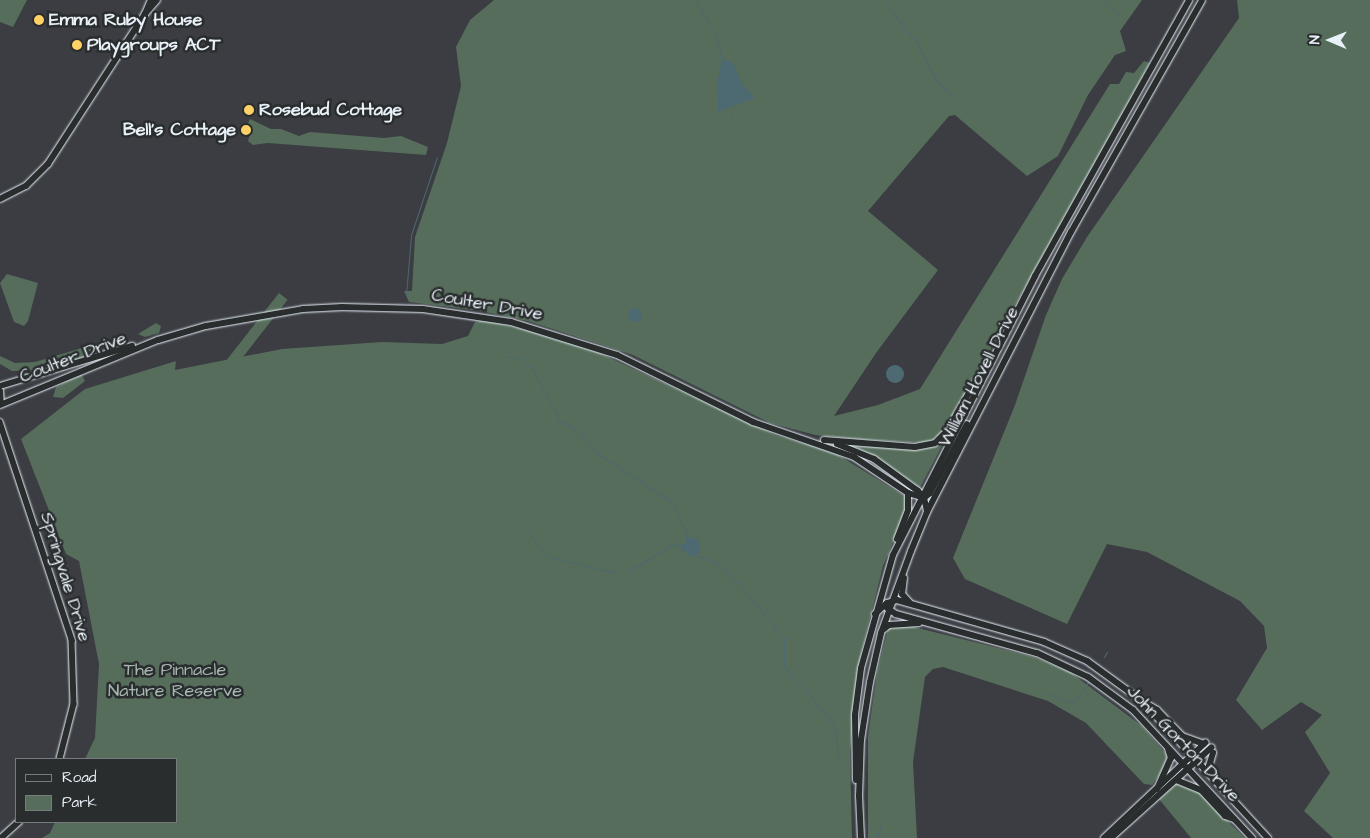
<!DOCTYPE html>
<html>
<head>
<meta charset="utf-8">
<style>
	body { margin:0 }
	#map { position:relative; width:1370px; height:838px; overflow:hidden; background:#3b3d43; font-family:"Architects Daughter",sans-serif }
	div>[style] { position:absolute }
	.green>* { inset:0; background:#556d5a; transform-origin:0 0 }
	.water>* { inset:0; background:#4d6972 }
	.round { border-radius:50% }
	.stream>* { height:1px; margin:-0.5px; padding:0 0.5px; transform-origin:0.5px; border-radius:0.5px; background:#4d6972 }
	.roads { filter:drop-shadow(0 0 1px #e8f1f8) drop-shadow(0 0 1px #e8f1f8) }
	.secondary>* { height:5.5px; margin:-2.75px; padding:0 2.75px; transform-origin:2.75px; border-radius:2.75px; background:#2a2d2e }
	.primary>* { height:6px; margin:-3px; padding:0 3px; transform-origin:3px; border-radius:3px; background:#2a2d2e }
	.dots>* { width:14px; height:14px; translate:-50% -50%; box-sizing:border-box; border:2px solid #2a2d2e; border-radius:50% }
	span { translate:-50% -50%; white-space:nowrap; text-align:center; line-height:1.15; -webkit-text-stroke:5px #2a2d2e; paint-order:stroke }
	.poi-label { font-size:18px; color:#e8f1f8; font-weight:700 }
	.left { translate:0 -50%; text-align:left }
	.right { translate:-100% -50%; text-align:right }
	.street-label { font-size:18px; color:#e8f1f8 }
	.park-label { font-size:18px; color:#a6b6b1 }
	.legend { position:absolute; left:15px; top:758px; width:162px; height:65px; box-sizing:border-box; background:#2a2d2e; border:1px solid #767b7f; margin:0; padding:6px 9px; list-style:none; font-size:15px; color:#e8f1f8 }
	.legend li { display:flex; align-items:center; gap:10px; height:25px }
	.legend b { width:25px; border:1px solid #767b7f }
	.north { position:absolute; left:1305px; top:15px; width:50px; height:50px; -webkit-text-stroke:4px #2a2d2e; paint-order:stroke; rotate:271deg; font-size:14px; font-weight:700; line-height:20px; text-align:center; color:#e8f1f8 }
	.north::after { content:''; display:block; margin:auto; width:18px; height:22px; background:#e8f1f8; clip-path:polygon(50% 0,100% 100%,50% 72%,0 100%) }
</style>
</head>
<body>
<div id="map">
	<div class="green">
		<div style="clip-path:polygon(0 0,27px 0,13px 27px,0 22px)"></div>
		<div style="clip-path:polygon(494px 0,1142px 0,1120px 31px,1126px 51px,1115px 55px,1088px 95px,1058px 156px,1027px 176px,955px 115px,949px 116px,868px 211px,938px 270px,876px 353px,834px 416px,878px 405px,920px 389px,1110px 84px,1119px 84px,1126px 72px,1134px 73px,1144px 61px,1150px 63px,946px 429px,928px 443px,860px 439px,815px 435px,770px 423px,633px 355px,528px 321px,481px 311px,409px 302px,404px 291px,412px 291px,415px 237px,447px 143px,461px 86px,456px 47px,470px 20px)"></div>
		<div style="clip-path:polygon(1237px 0,1370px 0,1370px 838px,1333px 838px,1304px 811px,1330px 773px,1305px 732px,1322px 715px,1301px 702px,1262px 730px,1236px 700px,1267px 648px,1264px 626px,1240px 601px,1147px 552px,1107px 544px,1067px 624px,965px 579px,953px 558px,1015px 405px,1046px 315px,1062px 279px,1087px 237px,1239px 18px)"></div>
		<div style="clip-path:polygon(250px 119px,271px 129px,281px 129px,299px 136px,310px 132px,384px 138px,401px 136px,428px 147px,426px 155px,268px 143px,253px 145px,248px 141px,251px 131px,247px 126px)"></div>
		<div style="clip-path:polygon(7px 274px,38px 283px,28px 321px,24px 326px,14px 322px,0 283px)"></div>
		<div style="left:279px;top:293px;width:11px;height:117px;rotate:38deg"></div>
		<div style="clip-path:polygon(484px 320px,559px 338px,597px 352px,776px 435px,835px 453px,906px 497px,906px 512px,883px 566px,861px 654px,850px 751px,852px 838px,42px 838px,50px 833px,55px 822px,176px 822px,176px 759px,85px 759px,95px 738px,99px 664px,79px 561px,66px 554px,21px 439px,85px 389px,176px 361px,175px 370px,282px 349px,382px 342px,442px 344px,468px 336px,475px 322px)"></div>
		<div style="clip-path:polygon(156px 323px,161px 326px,159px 333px,145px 337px,138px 334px)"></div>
		<div style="clip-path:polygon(102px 342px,102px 348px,91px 355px,41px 370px,12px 371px,0 364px,0 356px,15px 363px,35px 362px)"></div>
		<div style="clip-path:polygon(81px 374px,85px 381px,63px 398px,53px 397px,56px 387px)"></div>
		<div style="clip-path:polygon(946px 438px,920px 488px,854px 446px,925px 449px)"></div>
		<div style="clip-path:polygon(910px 626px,1034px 657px,1070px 672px,1142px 726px,1167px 755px,1165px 767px,1152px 785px,1144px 784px,1086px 723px,1048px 701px,943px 667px,933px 669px,925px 677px,913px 762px,917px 838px,868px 838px,868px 736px,877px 672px,888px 629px)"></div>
		<div style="clip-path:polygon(1177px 783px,1198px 792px,1245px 838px,1191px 838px,1159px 799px)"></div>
	</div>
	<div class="water">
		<div style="clip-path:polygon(722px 59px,732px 62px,743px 85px,755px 98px,718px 112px,717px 82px)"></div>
		<div class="round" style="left:628px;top:308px;width:14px;height:14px"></div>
		<div class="round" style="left:886px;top:365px;width:18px;height:18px"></div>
		<div style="clip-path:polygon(686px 537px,699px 539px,700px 552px,692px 557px,682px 550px,681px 544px,685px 544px)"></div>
	</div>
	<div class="stream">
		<div style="left:695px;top:0;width:37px;rotate:59deg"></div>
		<div style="left:714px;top:32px;width:29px;rotate:72deg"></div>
		<div style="left:883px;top:0;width:55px;rotate:51.7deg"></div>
		<div style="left:917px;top:43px;width:44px;rotate:62.9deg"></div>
		<div style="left:937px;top:82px;width:23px;rotate:40deg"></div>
		<div style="left:1106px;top:0;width:19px;rotate:51deg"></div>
		<div style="left:731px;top:116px;width:7px;rotate:74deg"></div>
		<div style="left:406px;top:295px;width:60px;rotate:-85.2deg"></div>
		<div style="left:411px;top:235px;width:82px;rotate:-71.6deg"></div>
		<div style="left:505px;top:356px;width:18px;rotate:9deg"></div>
		<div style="left:523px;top:359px;width:15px;rotate:48deg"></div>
		<div style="left:533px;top:370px;width:58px;rotate:62.1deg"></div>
		<div style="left:560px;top:421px;width:16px;rotate:27deg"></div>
		<div style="left:574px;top:428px;width:37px;rotate:46deg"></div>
		<div style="left:600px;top:455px;width:86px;rotate:33.1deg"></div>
		<div style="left:672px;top:502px;width:39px;rotate:66deg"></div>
		<div style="left:526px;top:529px;width:33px;rotate:55deg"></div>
		<div style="left:545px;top:556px;width:74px;rotate:13.3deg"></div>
		<div style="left:695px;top:555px;width:23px;rotate:20deg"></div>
		<div style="left:717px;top:563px;width:29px;rotate:44deg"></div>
		<div style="left:738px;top:583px;width:72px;rotate:50.1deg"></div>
		<div style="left:784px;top:638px;width:28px;rotate:90deg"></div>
		<div style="left:784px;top:666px;width:65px;rotate:48.7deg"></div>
		<div style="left:827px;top:715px;width:19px;rotate:62deg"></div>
		<div style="left:836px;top:732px;width:27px;rotate:86deg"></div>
		<div style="left:628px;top:572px;width:53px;rotate:-31.9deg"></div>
		<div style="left:673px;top:544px;width:10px;rotate:11deg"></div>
		<div style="left:1104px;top:657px;width:6px;rotate:-59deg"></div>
		<div style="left:1047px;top:694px;width:28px;rotate:19deg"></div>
		<div style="left:1073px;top:703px;width:26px;rotate:-54deg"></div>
		<div style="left:877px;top:838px;width:18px;rotate:-74deg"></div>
	</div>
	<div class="roads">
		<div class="secondary">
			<div style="left:145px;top:14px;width:18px;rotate:-49deg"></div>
			<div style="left:0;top:199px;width:29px;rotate:-27deg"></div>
			<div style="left:26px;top:186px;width:31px;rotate:-45deg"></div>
			<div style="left:48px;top:164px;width:179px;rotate:-57.1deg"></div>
			<div style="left:145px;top:14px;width:15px;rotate:-67deg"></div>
			<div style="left:0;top:422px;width:230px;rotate:71.7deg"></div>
			<div style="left:72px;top:640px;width:64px;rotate:88.2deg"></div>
			<div style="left:74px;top:704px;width:57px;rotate:104.3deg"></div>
			<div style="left:1px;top:838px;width:24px;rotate:-42deg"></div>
			<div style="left:1104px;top:838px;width:139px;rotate:-43.2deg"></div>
			<div style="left:1111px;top:838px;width:135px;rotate:-42deg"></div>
		</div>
		<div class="primary">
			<div style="left:0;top:386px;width:138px;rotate:-16.9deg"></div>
			<div style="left:0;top:391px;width:13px;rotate:86deg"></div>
			<div style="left:0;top:405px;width:171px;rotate:-22.4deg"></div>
			<div style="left:158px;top:340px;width:50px;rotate:-16.3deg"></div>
			<div style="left:206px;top:326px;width:98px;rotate:-9.9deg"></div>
			<div style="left:303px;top:309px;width:39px;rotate:-3deg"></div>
			<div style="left:342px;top:307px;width:81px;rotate:1.4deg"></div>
			<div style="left:423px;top:309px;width:89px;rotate:8.4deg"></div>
			<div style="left:511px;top:322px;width:111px;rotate:17.3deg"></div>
			<div style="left:617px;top:355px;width:152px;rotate:26.2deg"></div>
			<div style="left:753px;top:422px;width:107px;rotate:19.1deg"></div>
			<div style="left:854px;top:457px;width:65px;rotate:33.7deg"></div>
			<div style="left:908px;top:493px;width:17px;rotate:17deg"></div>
			<div style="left:824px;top:440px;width:91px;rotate:4.4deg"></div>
			<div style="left:915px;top:447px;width:20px;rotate:-11deg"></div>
			<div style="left:935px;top:443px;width:17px;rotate:-45deg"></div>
			<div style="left:947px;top:431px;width:62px;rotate:-60.1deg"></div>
			<div style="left:837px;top:444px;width:40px;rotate:22deg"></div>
			<div style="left:874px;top:459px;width:54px;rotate:36deg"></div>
			<div style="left:918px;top:491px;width:9px;rotate:49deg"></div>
			<div style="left:924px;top:498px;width:13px;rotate:77deg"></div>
			<div style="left:924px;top:498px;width:8px;rotate:-40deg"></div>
			<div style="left:930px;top:493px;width:78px;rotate:-61.8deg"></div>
			<div style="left:897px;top:539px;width:31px;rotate:-69deg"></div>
			<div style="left:908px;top:510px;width:17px;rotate:-90deg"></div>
			<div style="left:904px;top:578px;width:16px;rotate:97deg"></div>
			<div style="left:902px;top:594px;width:12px;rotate:48deg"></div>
			<div style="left:887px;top:608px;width:11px;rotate:34deg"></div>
			<div style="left:896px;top:614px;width:146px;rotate:15.5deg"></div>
			<div style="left:1037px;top:653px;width:56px;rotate:25.2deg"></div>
			<div style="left:1088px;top:677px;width:56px;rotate:36.3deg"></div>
			<div style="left:1133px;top:710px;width:175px;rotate:47.1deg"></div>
			<div style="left:875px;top:614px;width:16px;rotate:-43deg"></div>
			<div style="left:887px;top:603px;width:10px;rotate:-17deg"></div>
			<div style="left:897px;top:600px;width:153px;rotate:15.9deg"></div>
			<div style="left:1044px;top:642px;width:47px;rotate:23.8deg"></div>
			<div style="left:1087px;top:661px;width:68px;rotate:36deg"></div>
			<div style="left:1142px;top:701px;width:186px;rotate:47.4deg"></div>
			<div style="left:884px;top:629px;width:6px;rotate:-39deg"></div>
			<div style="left:889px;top:625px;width:30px;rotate:-4deg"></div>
			<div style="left:1147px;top:704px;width:12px;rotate:31deg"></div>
			<div style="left:1157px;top:710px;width:36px;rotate:46deg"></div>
			<div style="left:1182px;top:736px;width:23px;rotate:20deg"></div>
			<div style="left:1211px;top:774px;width:8px;rotate:-104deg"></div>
			<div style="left:1209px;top:766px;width:14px;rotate:-73deg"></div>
			<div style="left:856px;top:780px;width:65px;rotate:-90.9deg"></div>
			<div style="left:855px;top:715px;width:47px;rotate:-82.7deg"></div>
			<div style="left:861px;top:668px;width:117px;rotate:-74.2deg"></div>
			<div style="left:893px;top:555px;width:313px;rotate:-63deg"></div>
			<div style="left:1035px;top:276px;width:316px;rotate:-60.8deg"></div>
			<div style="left:1176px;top:780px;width:27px;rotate:22deg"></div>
			<div style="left:1201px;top:790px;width:35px;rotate:47deg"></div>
			<div style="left:1225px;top:816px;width:9px;rotate:18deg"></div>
			<div style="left:1157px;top:789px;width:34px;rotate:-66deg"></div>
			<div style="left:1171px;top:758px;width:9px;rotate:-108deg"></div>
			<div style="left:861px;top:838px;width:42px;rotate:-92.7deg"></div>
			<div style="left:859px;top:796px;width:56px;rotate:-88deg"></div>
			<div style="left:861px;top:740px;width:59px;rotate:-81.2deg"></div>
			<div style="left:870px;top:682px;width:50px;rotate:-77.3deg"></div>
			<div style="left:881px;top:633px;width:87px;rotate:-69.9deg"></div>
			<div style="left:911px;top:551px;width:42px;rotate:-67.7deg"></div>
			<div style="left:927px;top:512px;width:315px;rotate:-62.8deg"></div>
			<div style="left:1071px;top:232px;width:266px;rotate:-60.5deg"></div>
		</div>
	</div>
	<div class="dots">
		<div style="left:39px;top:20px;background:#ffd166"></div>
		<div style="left:77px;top:45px;background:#ffd166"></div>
		<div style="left:249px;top:110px;background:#ffd166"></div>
		<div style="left:246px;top:130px;background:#ffd166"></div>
	</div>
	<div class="poi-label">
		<span class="left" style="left:49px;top:20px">Emma Ruby House</span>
		<span class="left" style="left:87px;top:45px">Playgroups ACT</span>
		<span class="left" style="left:259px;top:110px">Rosebud Cottage</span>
		<span class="right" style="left:236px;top:130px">Bell's Cottage</span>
	</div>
	<div class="street-label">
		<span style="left:487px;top:305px;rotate:10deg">Coulter Drive</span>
		<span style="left:73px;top:358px;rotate:-21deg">Coulter Drive</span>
		<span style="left:979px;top:377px;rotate:-63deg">William Hovell Drive</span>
		<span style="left:65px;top:577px;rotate:73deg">Springvale Drive</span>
		<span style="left:1183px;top:744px;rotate:46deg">John Gorton Drive</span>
	</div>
	<div class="park-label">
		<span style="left:175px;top:681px">The Pinnacle<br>Nature Reserve</span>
	</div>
	<ul class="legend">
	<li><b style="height:6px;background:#2a2d2e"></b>Road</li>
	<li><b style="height:14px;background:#556d5a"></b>Park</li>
	</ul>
	<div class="north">N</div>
</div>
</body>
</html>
